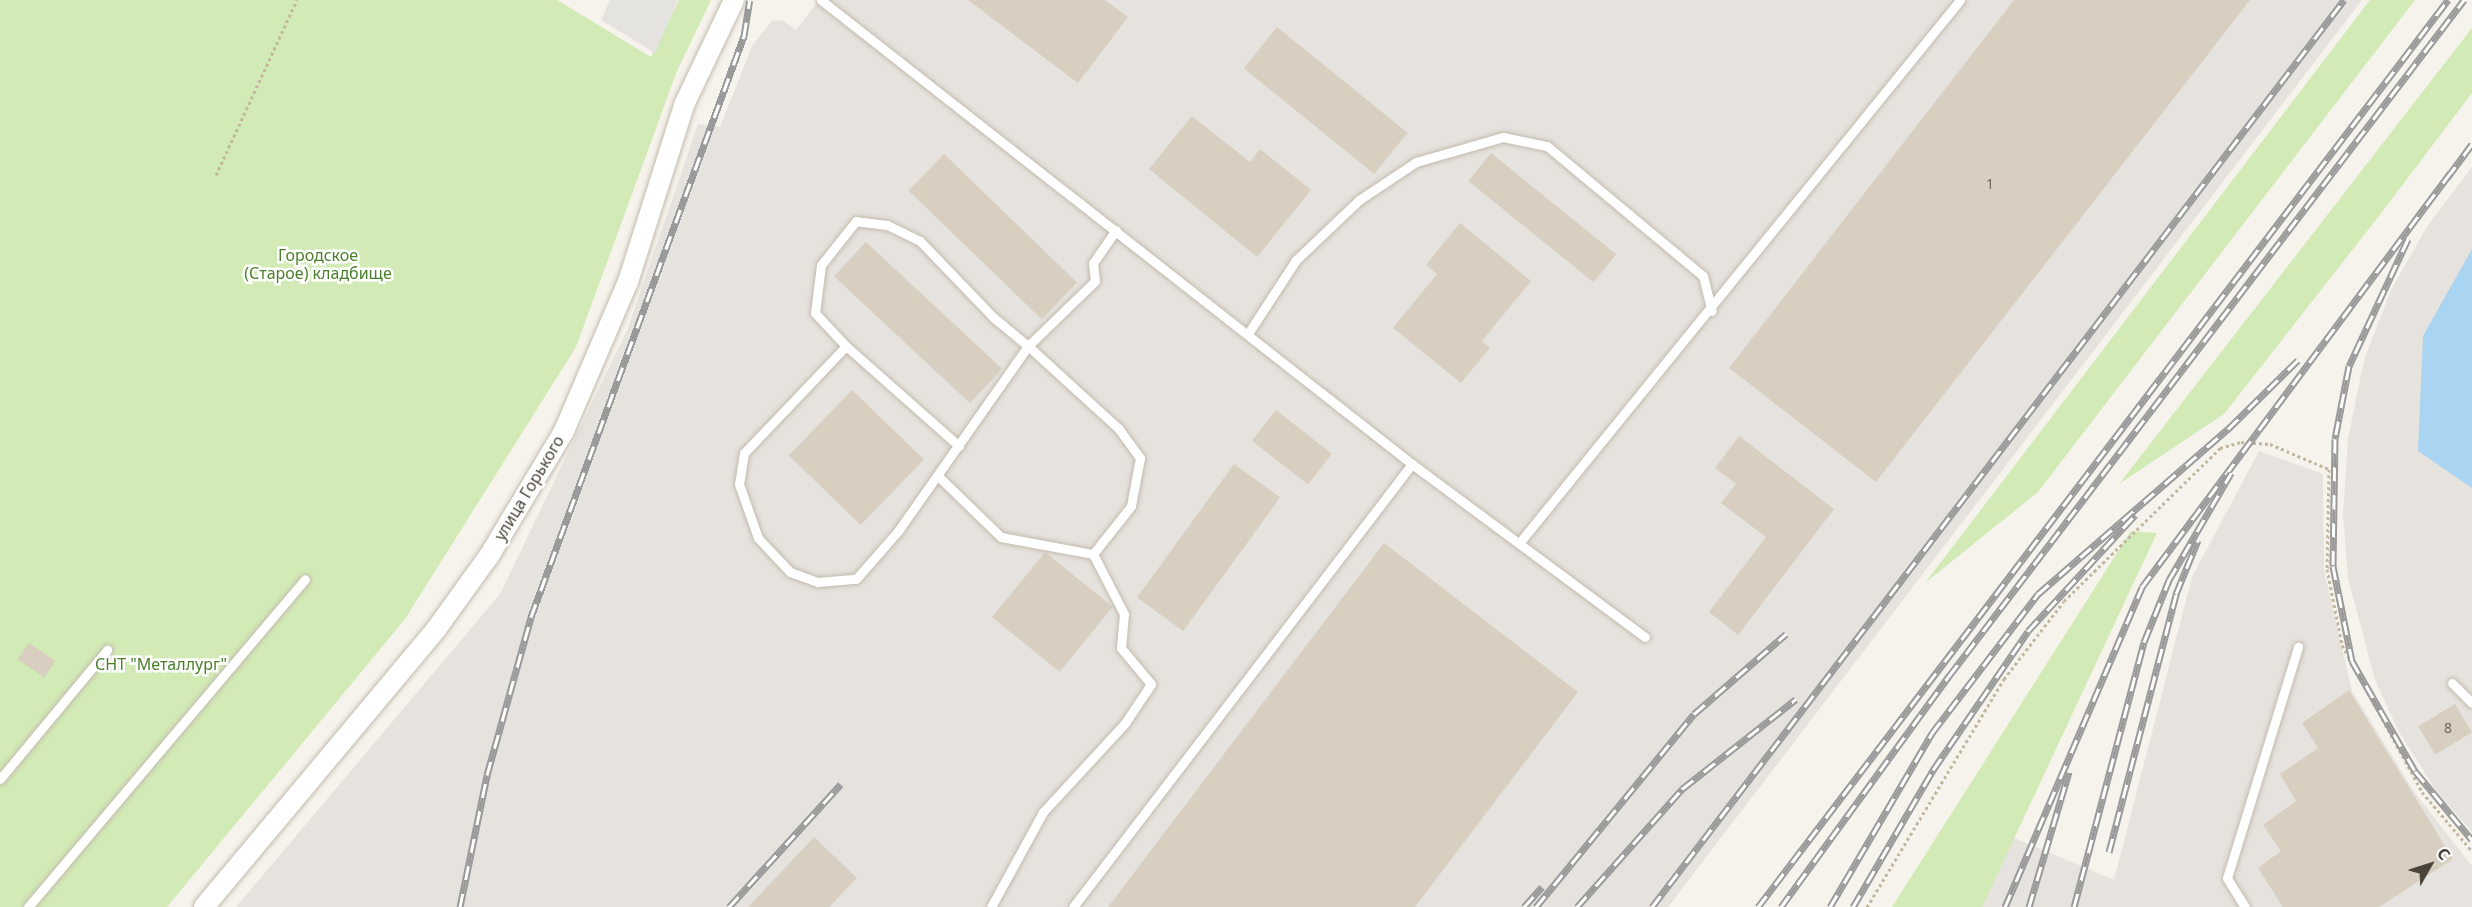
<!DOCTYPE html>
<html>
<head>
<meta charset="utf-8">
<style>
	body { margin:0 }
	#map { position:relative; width:2472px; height:907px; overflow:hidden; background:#f6f3ec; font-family:"Noto Sans",sans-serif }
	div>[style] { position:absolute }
	.industrial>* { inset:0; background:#e6e2dd }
	.green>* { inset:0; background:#d2eab5 }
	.parking>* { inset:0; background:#e5e3e0 }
	.water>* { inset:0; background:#a9d4f2 }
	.building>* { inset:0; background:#d8cfc1; transform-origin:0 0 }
	.path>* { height:3px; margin-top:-1.5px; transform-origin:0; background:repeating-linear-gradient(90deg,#c4b79f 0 3px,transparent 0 6px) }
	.roads { filter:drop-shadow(0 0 2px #c2bbae) drop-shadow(0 0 2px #c2bbae) }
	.lane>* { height:9px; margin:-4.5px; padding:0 4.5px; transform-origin:4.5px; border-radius:4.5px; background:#fff }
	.street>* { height:20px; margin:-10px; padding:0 10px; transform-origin:10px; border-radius:10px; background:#fff }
	.rail>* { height:7px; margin-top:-3.5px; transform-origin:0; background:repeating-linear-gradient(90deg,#fff 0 14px,#9a9a9a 0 28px); box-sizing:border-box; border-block:2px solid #9a9a9a }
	span { translate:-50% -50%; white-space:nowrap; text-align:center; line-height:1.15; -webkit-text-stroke:5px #fff; paint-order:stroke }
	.number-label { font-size:14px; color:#6e675b }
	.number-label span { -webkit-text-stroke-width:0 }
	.park-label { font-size:16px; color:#4a7f2a }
	.street-label { font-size:16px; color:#4b4439 }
	.north { position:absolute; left:2400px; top:835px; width:60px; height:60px; -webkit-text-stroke:4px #fff; paint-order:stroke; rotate:51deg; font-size:16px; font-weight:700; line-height:24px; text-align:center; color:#4b4439 }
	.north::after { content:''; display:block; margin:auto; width:21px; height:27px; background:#4b4439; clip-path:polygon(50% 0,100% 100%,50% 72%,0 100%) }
</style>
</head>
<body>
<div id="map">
	<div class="industrial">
		<div style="clip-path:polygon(819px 0,2362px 0,1668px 907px,236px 907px,500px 594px,628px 328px,698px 124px,720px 127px,753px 44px,772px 21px,782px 20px,796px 30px)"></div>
		<div style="clip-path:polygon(2472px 167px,2472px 832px,2437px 792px,2399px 732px,2375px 680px,2348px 578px,2343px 514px,2348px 439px,2364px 360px,2391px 290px,2428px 225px)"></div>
		<div style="clip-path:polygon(2259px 451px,2323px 474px,2324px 570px,2352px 691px,2415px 793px,2472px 866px,2472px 907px,1929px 907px,1998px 831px,2114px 880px,2192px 577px)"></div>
	</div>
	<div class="green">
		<div style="clip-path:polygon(0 0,557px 0,651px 57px,679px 0,711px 0,677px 71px,576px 347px,405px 619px,167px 907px,0 907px)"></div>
		<div style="clip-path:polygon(2370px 0,2415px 0,2038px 492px,1925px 583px)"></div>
		<div style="clip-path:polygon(2472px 28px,2472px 93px,2382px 212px,2224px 414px,2119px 484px)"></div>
		<div style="clip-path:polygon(2131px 531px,2157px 533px,1982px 907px,1892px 907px)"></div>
	</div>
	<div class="parking">
		<div style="clip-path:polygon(610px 0,678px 0,655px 53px,601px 20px)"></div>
	</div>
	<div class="water">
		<div style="clip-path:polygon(2472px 249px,2472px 488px,2418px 451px,2423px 336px)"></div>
	</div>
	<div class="building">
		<div style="clip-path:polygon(968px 0,1105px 0,1128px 17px,1078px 83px)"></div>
		<div style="clip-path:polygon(2014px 0,2250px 0,1876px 482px,1729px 368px)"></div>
		<div style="left:1277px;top:27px;width:168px;height:53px;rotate:39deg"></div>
		<div style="clip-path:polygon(1192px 116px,1250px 162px,1260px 149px,1311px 190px,1257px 257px,1149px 169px)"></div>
		<div style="left:1491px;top:153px;width:161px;height:36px;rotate:39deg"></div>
		<div style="left:944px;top:154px;width:185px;height:51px;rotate:44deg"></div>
		<div style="clip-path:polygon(1460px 223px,1531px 281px,1482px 341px,1490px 348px,1461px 383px,1393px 328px,1437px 274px,1426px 265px)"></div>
		<div style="left:866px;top:242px;width:186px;height:47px;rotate:43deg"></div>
		<div style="left:852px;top:390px;width:100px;height:91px;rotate:44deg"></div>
		<div style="left:1276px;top:410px;width:71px;height:39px;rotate:38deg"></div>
		<div style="clip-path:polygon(1739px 436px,1834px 509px,1738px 635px,1709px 612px,1766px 537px,1721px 503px,1736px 484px,1715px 468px)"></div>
		<div style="left:1234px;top:464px;width:57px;height:165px;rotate:36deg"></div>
		<div style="clip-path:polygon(1384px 543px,1578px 692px,1415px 907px,1108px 907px)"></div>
		<div style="left:1045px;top:552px;width:87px;height:84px;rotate:39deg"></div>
		<div style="left:29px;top:643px;width:32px;height:20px;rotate:34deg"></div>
		<div style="clip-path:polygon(2349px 690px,2453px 859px,2379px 907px,2283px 907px,2258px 868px,2281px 851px,2263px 825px,2296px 801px,2280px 774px,2318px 748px,2302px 723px)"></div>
		<div style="left:2455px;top:704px;width:33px;height:43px;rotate:59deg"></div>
		<div style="clip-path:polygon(814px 837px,857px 878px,829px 907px,748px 907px)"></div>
	</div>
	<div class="path">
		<div style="left:216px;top:175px;width:193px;rotate:-65.2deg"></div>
		<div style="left:1867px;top:907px;width:266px;rotate:-59deg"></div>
		<div style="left:2004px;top:679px;width:98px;rotate:-52.4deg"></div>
		<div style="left:2064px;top:601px;width:219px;rotate:-44.4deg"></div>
		<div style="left:2220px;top:448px;width:22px;rotate:-16deg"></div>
		<div style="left:2241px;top:442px;width:29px;rotate:4deg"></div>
		<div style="left:2270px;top:444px;width:64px;rotate:23deg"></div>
		<div style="left:2329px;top:469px;width:100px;rotate:91.1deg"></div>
		<div style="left:2327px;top:569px;width:77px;rotate:78.8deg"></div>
		<div style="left:2342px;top:645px;width:167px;rotate:61.4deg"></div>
		<div style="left:2422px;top:792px;width:77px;rotate:49.7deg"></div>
	</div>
	<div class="roads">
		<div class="lane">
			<div style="left:821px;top:0;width:751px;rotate:38.14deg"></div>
			<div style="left:1412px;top:464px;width:290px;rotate:36.6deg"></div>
			<div style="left:1249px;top:332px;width:86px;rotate:-56.9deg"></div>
			<div style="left:1296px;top:260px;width:87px;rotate:-43.6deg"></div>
			<div style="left:1359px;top:200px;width:69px;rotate:-33.7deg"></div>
			<div style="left:1416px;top:162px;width:91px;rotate:-16deg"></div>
			<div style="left:1503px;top:137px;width:45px;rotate:11.6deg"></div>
			<div style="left:1547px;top:146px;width:203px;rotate:39.8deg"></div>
			<div style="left:1703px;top:276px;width:36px;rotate:76deg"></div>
			<div style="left:846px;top:346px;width:151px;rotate:41.5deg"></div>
			<div style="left:938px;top:476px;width:88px;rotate:44.1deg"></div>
			<div style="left:1001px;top:537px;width:94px;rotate:10.5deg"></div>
			<div style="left:1093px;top:554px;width:61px;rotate:-51.6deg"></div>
			<div style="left:1131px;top:506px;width:49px;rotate:-79.4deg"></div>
			<div style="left:1140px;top:458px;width:36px;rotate:-126deg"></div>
			<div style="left:1119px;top:429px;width:123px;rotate:-137.6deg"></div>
			<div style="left:1028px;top:346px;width:44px;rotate:-140.5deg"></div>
			<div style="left:994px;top:318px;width:107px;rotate:-133.9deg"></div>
			<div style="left:920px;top:241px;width:37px;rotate:-154deg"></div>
			<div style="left:887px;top:225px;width:31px;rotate:-173deg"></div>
			<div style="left:856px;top:221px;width:56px;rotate:128.5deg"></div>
			<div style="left:821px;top:265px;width:48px;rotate:97.1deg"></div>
			<div style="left:815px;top:313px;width:45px;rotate:46.8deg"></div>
			<div style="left:846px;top:346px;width:148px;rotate:133.6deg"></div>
			<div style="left:744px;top:453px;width:31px;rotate:99deg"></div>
			<div style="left:739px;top:484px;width:57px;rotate:70.6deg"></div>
			<div style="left:758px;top:538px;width:47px;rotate:46.7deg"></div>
			<div style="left:790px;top:572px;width:30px;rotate:20deg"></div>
			<div style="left:818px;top:582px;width:38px;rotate:-5deg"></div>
			<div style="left:856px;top:579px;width:64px;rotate:-48.8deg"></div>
			<div style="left:898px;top:531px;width:226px;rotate:-54.9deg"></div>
			<div style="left:1028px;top:346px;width:93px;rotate:-44.1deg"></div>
			<div style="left:1095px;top:281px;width:18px;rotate:-96deg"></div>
			<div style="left:1093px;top:263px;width:40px;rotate:-55.1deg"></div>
			<div style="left:1520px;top:542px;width:698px;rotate:-50.93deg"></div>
			<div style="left:2452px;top:683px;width:28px;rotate:45deg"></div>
			<div style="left:0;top:779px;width:168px;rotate:-50.3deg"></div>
			<div style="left:28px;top:907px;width:429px;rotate:-49.8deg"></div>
			<div style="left:991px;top:907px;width:108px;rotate:-61.3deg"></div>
			<div style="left:1043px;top:812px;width:121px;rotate:-47.3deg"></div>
			<div style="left:1125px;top:723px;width:47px;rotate:-56.3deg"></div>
			<div style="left:1151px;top:684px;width:47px;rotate:-129.8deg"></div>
			<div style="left:1121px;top:648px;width:34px;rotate:-85deg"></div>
			<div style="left:1124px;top:614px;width:68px;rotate:-117.3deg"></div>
			<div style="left:1073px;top:907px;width:558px;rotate:-52.58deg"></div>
			<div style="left:2245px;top:907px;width:34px;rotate:-122deg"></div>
			<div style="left:2227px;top:878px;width:242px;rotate:-72.9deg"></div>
		</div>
		<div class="street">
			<div style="left:204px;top:907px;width:363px;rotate:-50.1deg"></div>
			<div style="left:437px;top:628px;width:89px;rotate:-54.2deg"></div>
			<div style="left:489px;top:556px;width:146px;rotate:-59deg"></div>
			<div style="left:564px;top:431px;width:162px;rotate:-66.8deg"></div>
			<div style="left:628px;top:282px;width:186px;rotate:-72.4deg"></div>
			<div style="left:684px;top:105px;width:116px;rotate:-64.5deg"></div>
		</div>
	</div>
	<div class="rail">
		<div style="left:2447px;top:178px;width:42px;rotate:-53.7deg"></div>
		<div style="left:2408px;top:239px;width:140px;rotate:114.9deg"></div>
		<div style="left:2349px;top:366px;width:74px;rotate:100.9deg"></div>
		<div style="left:2335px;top:439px;width:127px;rotate:90.9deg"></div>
		<div style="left:2333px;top:566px;width:97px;rotate:78.7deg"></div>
		<div style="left:2352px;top:661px;width:127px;rotate:60.2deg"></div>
		<div style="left:2415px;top:771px;width:89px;rotate:50.4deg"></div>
		<div style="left:2109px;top:852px;width:267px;rotate:-75.4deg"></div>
		<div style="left:2176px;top:594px;width:58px;rotate:-67.8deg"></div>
		<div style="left:460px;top:907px;width:135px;rotate:-78.4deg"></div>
		<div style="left:487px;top:775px;width:164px;rotate:-74.4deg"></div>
		<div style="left:531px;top:617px;width:619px;rotate:-69.87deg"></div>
		<div style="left:744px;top:36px;width:36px;rotate:-81deg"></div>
		<div style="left:729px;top:907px;width:166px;rotate:-47.7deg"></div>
		<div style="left:1524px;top:907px;width:27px;rotate:-48deg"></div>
		<div style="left:1536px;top:907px;width:249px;rotate:-50.7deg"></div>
		<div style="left:1694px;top:714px;width:122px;rotate:-41deg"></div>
		<div style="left:1577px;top:907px;width:158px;rotate:-48.3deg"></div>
		<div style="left:1682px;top:789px;width:145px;rotate:-38.3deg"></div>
		<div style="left:1652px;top:907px;width:1141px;rotate:-52.66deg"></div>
		<div style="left:1758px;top:907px;width:1140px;rotate:-52.74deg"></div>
		<div style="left:1781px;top:907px;width:286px;rotate:-54deg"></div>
		<div style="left:1949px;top:676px;width:850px;rotate:-52.7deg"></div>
		<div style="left:1830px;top:907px;width:202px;rotate:-59.6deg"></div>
		<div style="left:1932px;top:733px;width:175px;rotate:-52.7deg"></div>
		<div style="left:2038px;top:594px;width:252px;rotate:-41deg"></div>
		<div style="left:2228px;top:429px;width:98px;rotate:-44.6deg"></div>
		<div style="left:1853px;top:907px;width:159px;rotate:-59.7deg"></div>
		<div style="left:1933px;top:770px;width:168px;rotate:-55.6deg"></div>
		<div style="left:2028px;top:631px;width:158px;rotate:-47.3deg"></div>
		<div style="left:2005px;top:907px;width:348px;rotate:-66.8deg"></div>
		<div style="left:2142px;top:587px;width:517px;rotate:-53.33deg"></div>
		<div style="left:2029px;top:907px;width:141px;rotate:-73.5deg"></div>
		<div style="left:2074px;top:907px;width:274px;rotate:-75.2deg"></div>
		<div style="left:2144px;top:642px;width:67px;rotate:-68deg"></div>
		<div style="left:2169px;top:580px;width:124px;rotate:-59.9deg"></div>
	</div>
	<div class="number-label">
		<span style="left:1990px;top:184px">1</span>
		<span style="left:2448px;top:728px">8</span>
	</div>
	<div class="park-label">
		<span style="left:318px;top:264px">Городское<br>(Старое) кладбище</span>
		<span style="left:161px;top:664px">СНТ "Металлург"</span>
	</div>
	<div class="street-label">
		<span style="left:529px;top:488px;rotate:-59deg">улица Горького</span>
	</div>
	<div class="north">С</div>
</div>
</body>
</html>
